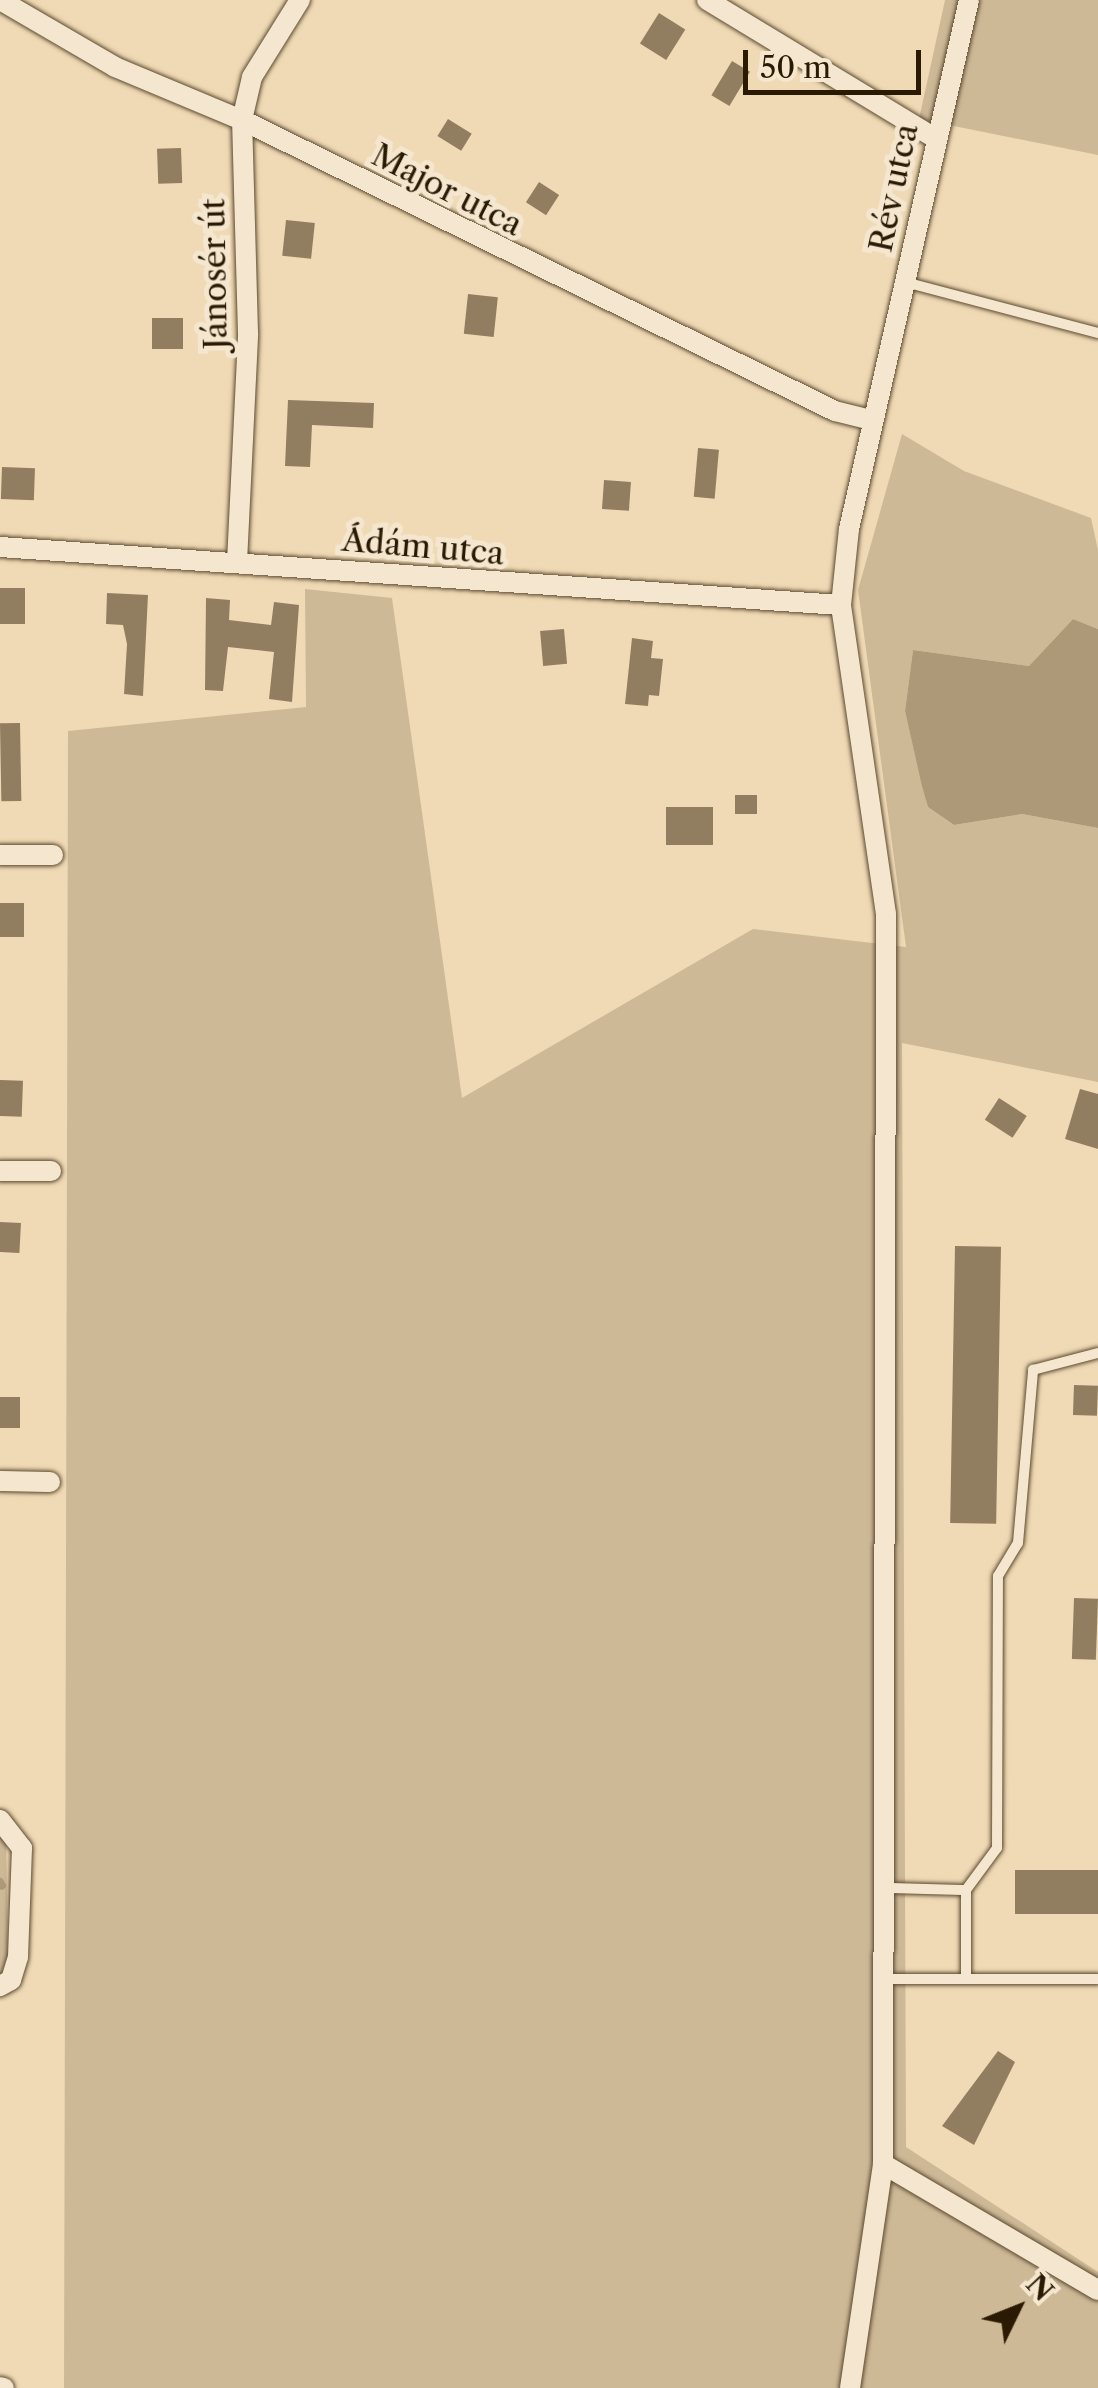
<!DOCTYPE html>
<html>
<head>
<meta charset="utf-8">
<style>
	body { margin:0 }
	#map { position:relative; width:1098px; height:2388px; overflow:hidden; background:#f0dab5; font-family:"Libre Caslon Text",serif }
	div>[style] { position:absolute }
	.green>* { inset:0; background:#ceb997 }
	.water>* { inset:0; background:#ad9978 }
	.stream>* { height:8px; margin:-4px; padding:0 4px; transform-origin:4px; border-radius:4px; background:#ad9978 }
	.building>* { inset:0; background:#917e60; transform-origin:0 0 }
	.roads { filter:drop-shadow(0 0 2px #5c4a30) drop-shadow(0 0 2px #5c4a30) }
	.lane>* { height:10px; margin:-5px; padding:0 5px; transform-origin:5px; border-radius:5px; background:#f5e7cf }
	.street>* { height:20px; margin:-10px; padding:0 10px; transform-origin:10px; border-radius:10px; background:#f5e7cf }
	span { translate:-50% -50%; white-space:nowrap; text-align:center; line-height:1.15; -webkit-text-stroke:10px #f5e7cf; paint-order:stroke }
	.street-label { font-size:32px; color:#2a1a03 }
	.north { position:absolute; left:968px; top:2258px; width:100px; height:100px; -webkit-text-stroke:8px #f5e7cf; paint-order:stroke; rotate:47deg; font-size:28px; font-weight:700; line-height:40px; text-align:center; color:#2a1a03 }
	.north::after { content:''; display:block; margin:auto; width:35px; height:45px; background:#2a1a03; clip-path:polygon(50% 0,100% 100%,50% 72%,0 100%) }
	.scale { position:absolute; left:743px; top:50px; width:178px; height:45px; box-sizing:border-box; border:5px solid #2a1a03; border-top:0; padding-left:12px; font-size:30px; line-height:35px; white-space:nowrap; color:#2a1a03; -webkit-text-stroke:8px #f5e7cf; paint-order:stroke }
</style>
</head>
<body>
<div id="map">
	<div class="green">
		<div style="clip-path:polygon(945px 0,1098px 0,1098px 155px,919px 119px)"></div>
		<div style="clip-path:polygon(902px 434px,964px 471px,1091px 518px,1098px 550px,1098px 629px,1073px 619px,1029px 666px,913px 650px,905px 711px,928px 807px,954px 825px,1022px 814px,1098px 828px,1098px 1082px,902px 1043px,906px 2147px,1098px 2272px,1098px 2388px,64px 2388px,68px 731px,306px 707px,305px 589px,392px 598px,462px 1098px,753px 929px,906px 947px,858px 590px)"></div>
		<div style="clip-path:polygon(0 1828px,6px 1832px,8px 1957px,0 1976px)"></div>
	</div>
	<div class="water">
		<div style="clip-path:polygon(1073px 619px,1098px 629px,1098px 828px,1022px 814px,954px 825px,928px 807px,922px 786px,905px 711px,913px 650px,1029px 666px)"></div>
	</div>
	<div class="stream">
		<div style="left:0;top:1882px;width:4px;rotate:63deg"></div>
	</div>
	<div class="building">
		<div style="left:659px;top:13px;width:31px;height:36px;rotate:32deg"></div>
		<div style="left:732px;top:61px;width:21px;height:40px;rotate:31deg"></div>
		<div style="left:448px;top:119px;width:28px;height:20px;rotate:32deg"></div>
		<div style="left:181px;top:148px;width:35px;height:24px;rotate:88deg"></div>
		<div style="left:539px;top:182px;width:24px;height:24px;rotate:33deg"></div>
		<div style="left:286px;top:220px;width:29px;height:36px;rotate:6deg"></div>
		<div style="left:468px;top:294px;width:30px;height:40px;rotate:6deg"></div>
		<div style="left:152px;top:318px;width:31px;height:31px"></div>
		<div style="clip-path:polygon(288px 400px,374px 403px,373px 428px,312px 425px,310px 467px,285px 466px)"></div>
		<div style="left:698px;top:448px;width:21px;height:49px;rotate:5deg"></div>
		<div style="left:2px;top:467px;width:33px;height:32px;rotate:2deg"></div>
		<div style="left:604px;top:480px;width:27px;height:29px;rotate:4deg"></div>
		<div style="left:0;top:588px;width:25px;height:36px"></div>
		<div style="clip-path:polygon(107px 593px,148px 595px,143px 696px,124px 694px,127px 644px,123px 625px,106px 624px)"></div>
		<div style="clip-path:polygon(206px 598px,230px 600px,229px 620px,271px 625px,274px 602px,299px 605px,292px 702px,269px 699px,274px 652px,228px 647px,223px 691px,205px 690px)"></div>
		<div style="left:564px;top:629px;width:35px;height:24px;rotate:85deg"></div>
		<div style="clip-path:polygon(632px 638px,653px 641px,651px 658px,663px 659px,659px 696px,649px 695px,648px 706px,625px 704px)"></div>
		<div style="left:20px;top:723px;width:78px;height:20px;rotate:89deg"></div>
		<div style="left:735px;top:795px;width:22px;height:19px"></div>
		<div style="left:666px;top:807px;width:47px;height:38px"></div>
		<div style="left:0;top:903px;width:24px;height:34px"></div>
		<div style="left:0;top:1080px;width:23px;height:36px;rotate:2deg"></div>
		<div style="clip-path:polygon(1080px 1089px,1098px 1094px,1098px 1149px,1065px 1139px)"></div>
		<div style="left:999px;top:1098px;width:33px;height:26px;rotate:33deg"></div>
		<div style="left:0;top:1222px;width:21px;height:30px;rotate:3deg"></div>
		<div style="left:955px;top:1246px;width:46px;height:277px;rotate:1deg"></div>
		<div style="left:1074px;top:1385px;width:24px;height:30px;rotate:2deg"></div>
		<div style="left:0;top:1397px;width:20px;height:31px"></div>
		<div style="left:1074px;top:1598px;width:24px;height:61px;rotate:2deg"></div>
		<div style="left:1015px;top:1870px;width:83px;height:44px"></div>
		<div style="clip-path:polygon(998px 2051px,1015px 2062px,974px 2145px,942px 2126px)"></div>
	</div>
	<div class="roads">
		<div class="lane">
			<div style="left:905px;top:282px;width:200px;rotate:14.8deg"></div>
			<div style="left:887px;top:1888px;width:79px;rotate:1.5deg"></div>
			<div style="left:887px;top:1979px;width:211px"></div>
			<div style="left:966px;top:1979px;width:89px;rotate:-90deg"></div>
			<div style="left:966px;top:1890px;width:52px;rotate:-53.6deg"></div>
			<div style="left:997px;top:1848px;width:272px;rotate:-89.8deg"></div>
			<div style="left:998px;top:1576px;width:39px;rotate:-59deg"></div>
			<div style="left:1018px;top:1543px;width:174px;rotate:-85deg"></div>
			<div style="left:1033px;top:1370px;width:67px;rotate:-14.7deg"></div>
		</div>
		<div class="street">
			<div style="left:0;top:0;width:133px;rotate:30.2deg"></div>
			<div style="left:115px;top:67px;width:138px;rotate:22.7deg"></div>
			<div style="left:242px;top:120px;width:661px;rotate:26.14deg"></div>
			<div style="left:835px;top:411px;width:38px;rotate:14deg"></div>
			<div style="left:707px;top:0;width:267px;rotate:31.2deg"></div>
			<div style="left:0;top:547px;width:843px;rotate:3.95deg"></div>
			<div style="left:237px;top:562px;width:229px;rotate:-87.2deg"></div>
			<div style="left:248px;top:333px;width:213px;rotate:-91.6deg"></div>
			<div style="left:242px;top:120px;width:44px;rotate:-76.9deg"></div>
			<div style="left:252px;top:77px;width:91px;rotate:-58.1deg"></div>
			<div style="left:0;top:855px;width:53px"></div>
			<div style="left:0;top:1171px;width:51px"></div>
			<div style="left:0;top:1481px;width:50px;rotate:1.1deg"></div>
			<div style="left:0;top:1820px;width:36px;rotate:52deg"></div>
			<div style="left:22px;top:1848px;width:109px;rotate:92.1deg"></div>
			<div style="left:18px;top:1957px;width:24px;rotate:107deg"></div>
			<div style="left:11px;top:1980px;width:13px;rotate:151deg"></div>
			<div style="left:883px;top:2164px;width:249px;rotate:30.4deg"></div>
			<div style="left:0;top:2387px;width:4px;rotate:14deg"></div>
			<div style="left:850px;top:2388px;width:226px;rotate:-81.6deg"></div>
			<div style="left:883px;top:2164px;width:1250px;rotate:-89.86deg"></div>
			<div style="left:886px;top:914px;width:312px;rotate:-98.3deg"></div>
			<div style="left:841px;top:605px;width:76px;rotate:-84deg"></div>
			<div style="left:849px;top:529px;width:542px;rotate:-77.22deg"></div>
		</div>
	</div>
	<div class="street-label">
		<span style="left:894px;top:188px;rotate:-78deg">Rév utca</span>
		<span style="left:447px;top:190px;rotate:27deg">Major utca</span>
		<span style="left:215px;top:274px;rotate:-91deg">Jánosér út</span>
		<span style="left:423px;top:547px;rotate:5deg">Ádám utca</span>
	</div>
	<div class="north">N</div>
	<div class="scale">50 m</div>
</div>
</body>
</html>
